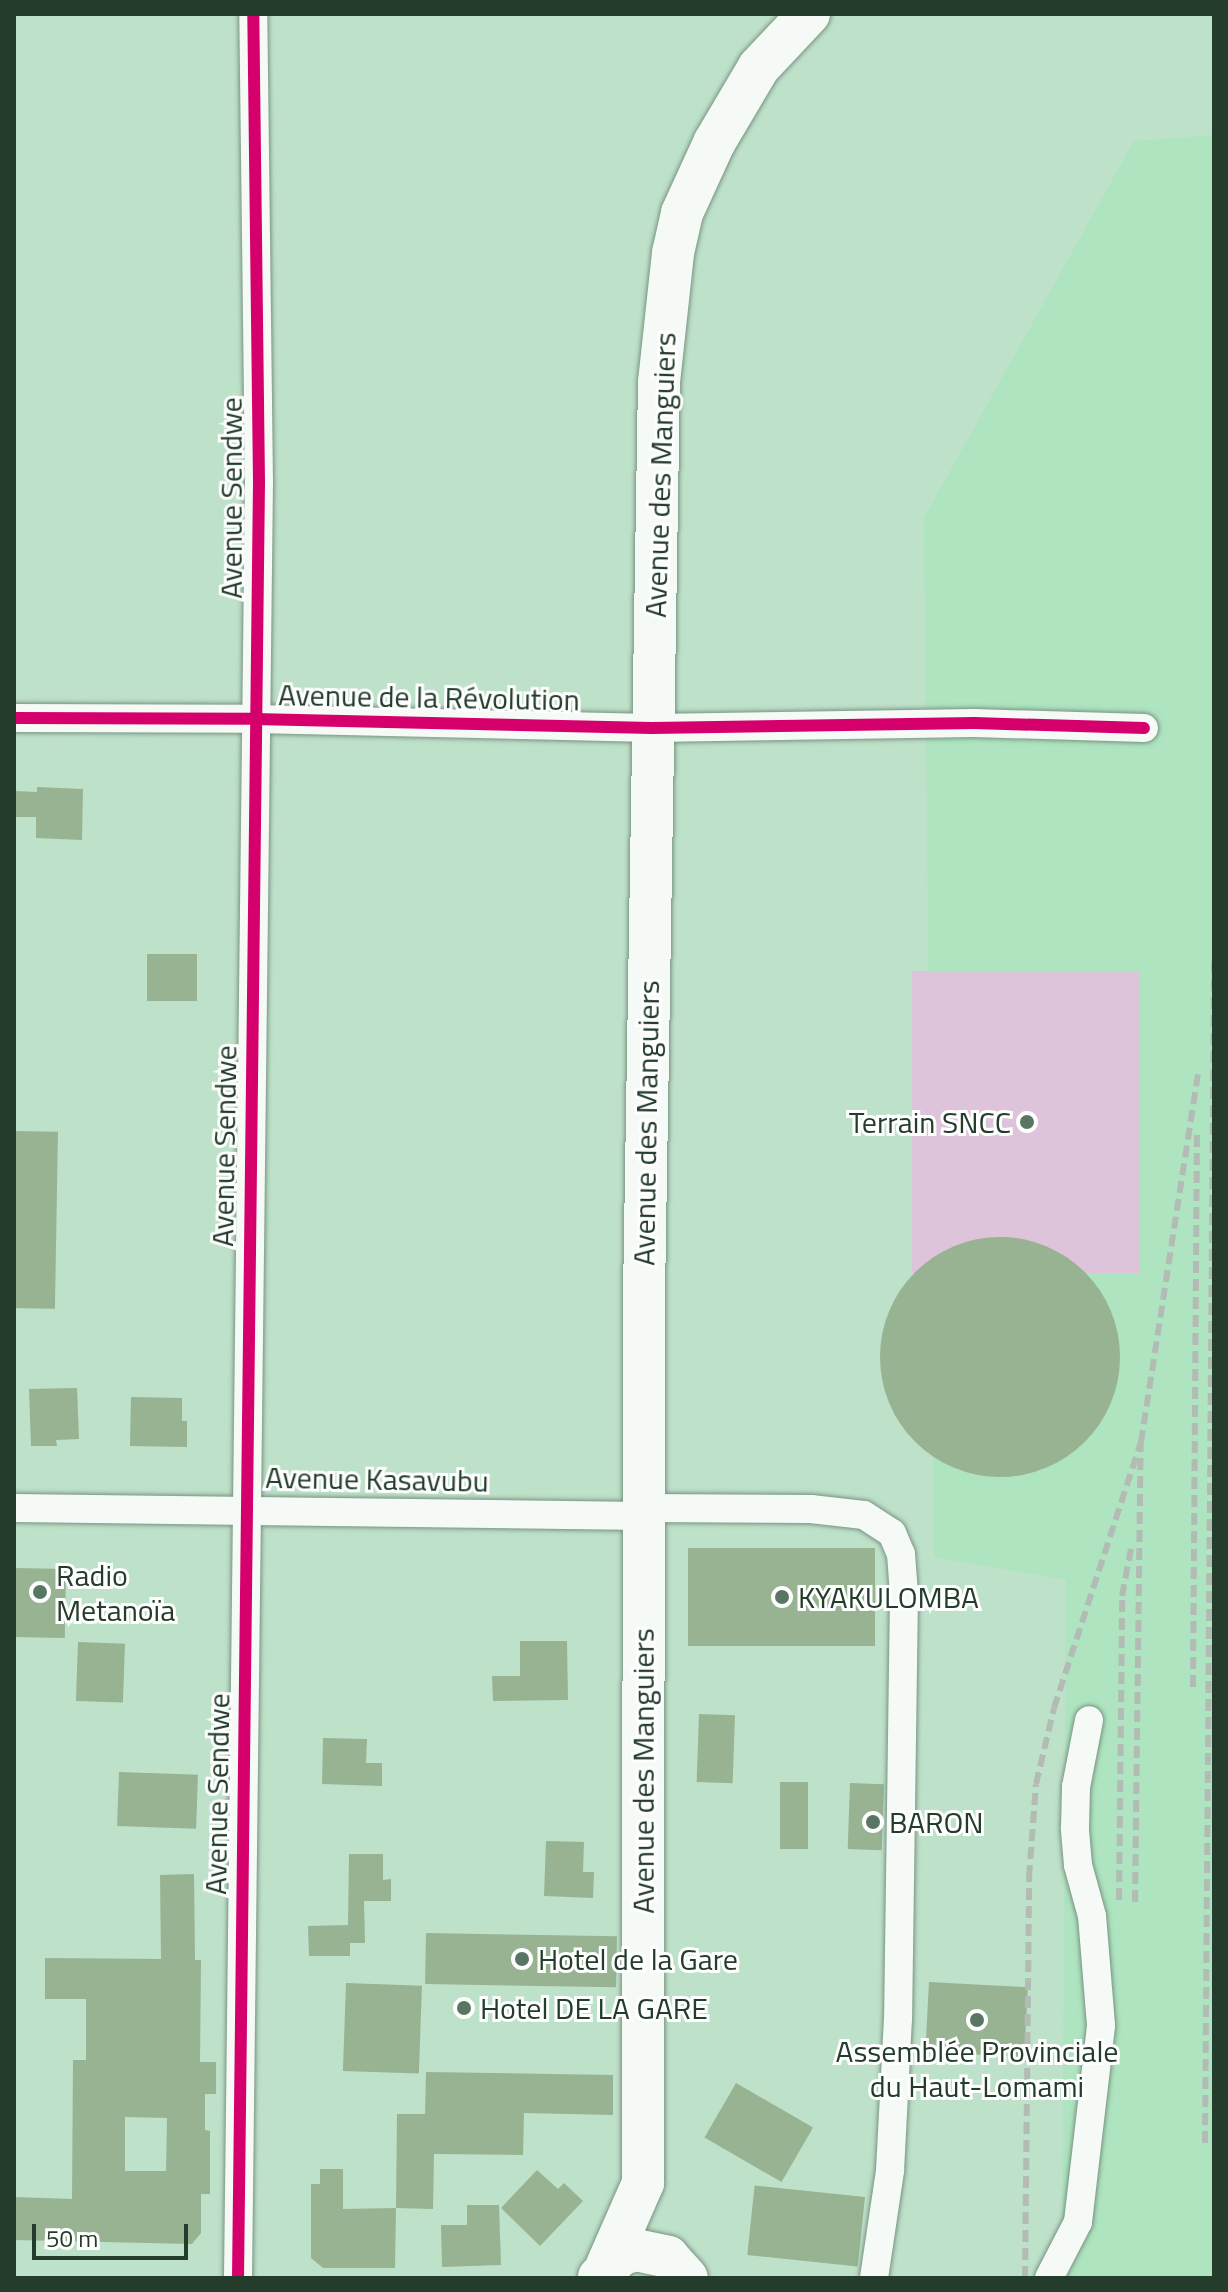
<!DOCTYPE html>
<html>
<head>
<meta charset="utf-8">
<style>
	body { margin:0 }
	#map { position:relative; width:1228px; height:2292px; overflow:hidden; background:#bee1c9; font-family:"Titillium Web",sans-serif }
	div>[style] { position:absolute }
	.built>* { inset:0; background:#aee4bf }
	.green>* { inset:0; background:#dec4db; transform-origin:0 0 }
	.building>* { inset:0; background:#97b392; transform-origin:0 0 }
	.round { border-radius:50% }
	.roads { filter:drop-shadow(0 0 2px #799482) drop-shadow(0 0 2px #799482) }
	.minor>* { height:28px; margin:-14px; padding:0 14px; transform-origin:14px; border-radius:14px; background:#f5faf7 }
	.highway>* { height:42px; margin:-21px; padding:0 21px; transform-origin:21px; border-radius:21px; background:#f5faf7 }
	.rail>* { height:6px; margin-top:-3px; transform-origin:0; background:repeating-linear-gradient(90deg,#b3bbb5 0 12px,transparent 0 18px) }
	.cycleway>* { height:12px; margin:-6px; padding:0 6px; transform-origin:6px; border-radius:6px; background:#d6006c }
	.dots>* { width:22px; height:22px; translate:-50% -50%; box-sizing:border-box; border:4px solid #fefefe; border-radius:50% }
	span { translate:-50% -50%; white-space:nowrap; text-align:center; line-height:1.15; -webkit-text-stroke:6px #fefefe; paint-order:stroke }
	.street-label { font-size:30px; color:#233c2b }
	.poi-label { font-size:30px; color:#233c2b }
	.right { translate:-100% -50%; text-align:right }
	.left { translate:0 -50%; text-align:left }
	.frame { position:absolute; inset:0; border:16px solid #233c2b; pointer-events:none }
	.scale { position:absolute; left:32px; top:2224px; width:156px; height:36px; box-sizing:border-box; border:4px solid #233c2b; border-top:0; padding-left:10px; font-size:24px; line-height:28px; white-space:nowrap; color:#233c2b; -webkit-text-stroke:6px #fefefe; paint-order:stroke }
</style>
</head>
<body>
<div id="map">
	<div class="built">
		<div style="clip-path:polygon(1214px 135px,1214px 2278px,1062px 2278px,1066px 1580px,934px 1557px,924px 518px,1134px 141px)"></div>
	</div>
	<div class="green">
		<div style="left:912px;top:971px;width:228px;height:302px"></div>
	</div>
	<div class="building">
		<div style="clip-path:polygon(37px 787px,83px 789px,82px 840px,36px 838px,36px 817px,14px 817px,14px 791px,37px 792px)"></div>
		<div style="left:147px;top:954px;width:50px;height:47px"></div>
		<div style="left:14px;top:1131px;width:44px;height:177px;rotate:1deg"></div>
		<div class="round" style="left:880px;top:1237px;width:240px;height:240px"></div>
		<div style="clip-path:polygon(77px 1388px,79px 1439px,56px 1440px,57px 1446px,31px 1446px,29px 1389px)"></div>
		<div style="clip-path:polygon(131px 1397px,182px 1398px,182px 1421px,187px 1421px,187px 1447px,130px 1446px)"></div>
		<div style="left:875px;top:1548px;width:98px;height:187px;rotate:90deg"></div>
		<div style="left:15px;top:1568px;width:51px;height:69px;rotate:1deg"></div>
		<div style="clip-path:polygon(520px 1641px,567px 1641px,568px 1700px,493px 1701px,492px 1676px,520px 1676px)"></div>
		<div style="left:78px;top:1642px;width:47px;height:59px;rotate:2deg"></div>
		<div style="left:699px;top:1714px;width:36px;height:68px;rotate:2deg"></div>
		<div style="clip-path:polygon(323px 1738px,367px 1739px,366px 1763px,382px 1763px,382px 1786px,322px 1784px)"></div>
		<div style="left:119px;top:1772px;width:79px;height:54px;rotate:2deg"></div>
		<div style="left:780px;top:1782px;width:28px;height:67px"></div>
		<div style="left:850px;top:1783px;width:34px;height:66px;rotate:2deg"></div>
		<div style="clip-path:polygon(546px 1841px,584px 1842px,583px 1872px,594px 1872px,593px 1898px,544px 1896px)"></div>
		<div style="clip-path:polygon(349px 1854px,383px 1854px,383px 1880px,391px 1879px,391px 1901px,364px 1901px,365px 1943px,350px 1943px,350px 1956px,309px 1956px,308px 1926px,348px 1925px)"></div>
		<div style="clip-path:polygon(evenodd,194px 1874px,195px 1960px,201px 1960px,200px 2062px,216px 2062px,216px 2094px,205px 2094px,205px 2130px,210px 2131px,210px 2194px,201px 2194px,201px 2233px,192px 2244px,14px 2240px,14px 2197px,72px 2199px,73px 2060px,86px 2060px,86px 1999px,45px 1999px,45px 1958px,161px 1959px,160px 1875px,194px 1874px,125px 2117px,167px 2118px,166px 2171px,125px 2171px,125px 2117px)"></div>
		<div style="left:426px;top:1933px;width:191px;height:51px;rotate:1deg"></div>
		<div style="left:929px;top:1982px;width:99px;height:70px;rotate:3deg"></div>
		<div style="left:346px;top:1983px;width:76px;height:88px;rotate:2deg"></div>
		<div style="clip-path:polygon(426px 2072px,613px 2075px,613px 2115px,524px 2113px,523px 2155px,434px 2154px,433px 2209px,396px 2208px,397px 2114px,425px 2114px)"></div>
		<div style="left:736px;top:2083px;width:89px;height:63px;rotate:30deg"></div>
		<div style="clip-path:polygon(320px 2169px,343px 2169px,343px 2209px,396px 2208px,395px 2268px,323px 2268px,311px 2258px,311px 2184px,320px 2184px)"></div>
		<div style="clip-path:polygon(537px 2170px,558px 2189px,564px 2183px,583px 2201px,540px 2246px,501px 2208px)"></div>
		<div style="left:865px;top:2197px;width:70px;height:111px;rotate:96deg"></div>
		<div style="clip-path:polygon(467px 2205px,499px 2205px,501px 2265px,442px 2267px,441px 2225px,467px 2225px)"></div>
	</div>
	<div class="roads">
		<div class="minor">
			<div style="left:14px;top:718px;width:240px;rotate:0.2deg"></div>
			<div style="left:254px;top:719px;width:398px;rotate:1.3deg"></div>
			<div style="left:652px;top:728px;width:322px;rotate:-0.9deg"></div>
			<div style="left:974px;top:723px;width:170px;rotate:1.7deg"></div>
			<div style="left:14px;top:1508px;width:629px;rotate:0.73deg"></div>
			<div style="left:643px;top:1508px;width:168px;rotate:0.3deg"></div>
			<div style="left:811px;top:1509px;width:53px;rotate:6.5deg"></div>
			<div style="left:864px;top:1515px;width:33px;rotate:33deg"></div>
			<div style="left:892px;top:1533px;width:23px;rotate:67deg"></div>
			<div style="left:901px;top:1554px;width:40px;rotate:85.7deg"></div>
			<div style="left:904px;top:1594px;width:424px;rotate:90.8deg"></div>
			<div style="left:898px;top:2018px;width:153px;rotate:93deg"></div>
			<div style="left:890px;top:2171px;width:108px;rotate:98.5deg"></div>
			<div style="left:238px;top:2278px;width:1796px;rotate:-89.33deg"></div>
			<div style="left:259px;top:482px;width:468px;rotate:-90.7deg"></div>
			<div style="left:1049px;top:2278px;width:63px;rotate:-62.6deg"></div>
			<div style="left:1078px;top:2222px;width:198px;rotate:-83.3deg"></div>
			<div style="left:1101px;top:2025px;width:109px;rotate:-94.7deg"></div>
			<div style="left:1092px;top:1916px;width:53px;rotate:-105.4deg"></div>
			<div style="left:1078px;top:1865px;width:37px;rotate:-95deg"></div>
			<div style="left:1075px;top:1828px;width:41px;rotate:-88.6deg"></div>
			<div style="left:1076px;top:1787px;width:68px;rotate:-79deg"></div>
		</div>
		<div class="highway">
			<div style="left:607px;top:2265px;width:90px;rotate:-66.3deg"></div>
			<div style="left:643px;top:2183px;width:888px;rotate:-89.94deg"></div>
			<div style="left:644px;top:1295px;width:913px;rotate:-89.06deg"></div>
			<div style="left:659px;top:382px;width:130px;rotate:-83.8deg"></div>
			<div style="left:673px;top:253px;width:41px;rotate:-77.3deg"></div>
			<div style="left:682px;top:213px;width:77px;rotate:-65.4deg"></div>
			<div style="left:714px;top:143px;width:88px;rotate:-59.4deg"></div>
			<div style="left:759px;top:67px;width:73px;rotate:-46.7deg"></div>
			<div style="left:599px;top:2277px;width:30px;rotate:-46deg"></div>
			<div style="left:620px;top:2255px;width:17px;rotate:-17deg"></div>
			<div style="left:636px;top:2250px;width:33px;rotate:12deg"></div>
			<div style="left:668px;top:2257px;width:28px;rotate:48deg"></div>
		</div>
	</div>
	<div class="rail">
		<div style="left:1193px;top:1687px;width:554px;rotate:-89.59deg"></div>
		<div style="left:1119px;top:1900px;width:304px;rotate:-89.4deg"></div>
		<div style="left:1122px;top:1596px;width:48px;rotate:-79.2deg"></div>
		<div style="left:1135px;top:1902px;width:460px;rotate:-89.3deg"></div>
		<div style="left:1141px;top:1442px;width:374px;rotate:-81.2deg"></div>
		<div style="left:1205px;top:2143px;width:1182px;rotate:-89.56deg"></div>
		<div style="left:1025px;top:2278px;width:401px;rotate:-89.4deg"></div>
		<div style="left:1029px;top:1877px;width:93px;rotate:-85.7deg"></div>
		<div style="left:1036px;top:1784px;width:78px;rotate:-76.7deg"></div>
		<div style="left:1054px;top:1708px;width:280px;rotate:-71.9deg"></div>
	</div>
	<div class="cycleway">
		<div style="left:14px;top:718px;width:240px;rotate:0.2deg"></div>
		<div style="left:254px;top:719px;width:398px;rotate:1.3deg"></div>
		<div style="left:652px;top:728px;width:322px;rotate:-0.9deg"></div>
		<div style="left:974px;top:723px;width:170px;rotate:1.7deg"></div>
		<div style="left:238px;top:2278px;width:1796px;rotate:-89.33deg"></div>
		<div style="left:259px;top:482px;width:468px;rotate:-90.7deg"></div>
	</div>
	<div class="dots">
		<div style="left:1027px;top:1122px;background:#597662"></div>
		<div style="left:40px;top:1592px;background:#597662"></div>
		<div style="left:782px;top:1597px;background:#597662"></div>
		<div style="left:873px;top:1822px;background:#597662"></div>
		<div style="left:522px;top:1959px;background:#597662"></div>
		<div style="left:464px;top:2008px;background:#597662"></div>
		<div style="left:977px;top:2020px;background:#597662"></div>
	</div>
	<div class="street-label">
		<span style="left:660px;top:475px;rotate:-88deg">Avenue des Manguiers</span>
		<span style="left:231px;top:498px;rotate:-90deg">Avenue Sendwe</span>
		<span style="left:429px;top:697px;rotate:1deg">Avenue de la Révolution</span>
		<span style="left:646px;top:1123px;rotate:-89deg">Avenue des Manguiers</span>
		<span style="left:224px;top:1146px;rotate:-89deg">Avenue Sendwe</span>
		<span style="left:377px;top:1479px;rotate:1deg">Avenue Kasavubu</span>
		<span style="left:643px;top:1771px;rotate:-90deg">Avenue des Manguiers</span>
		<span style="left:217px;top:1794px;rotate:-89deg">Avenue Sendwe</span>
	</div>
	<div class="poi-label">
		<span class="right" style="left:1011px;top:1122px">Terrain SNCC</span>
		<span class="left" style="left:56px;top:1592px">Radio<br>Metanoïa</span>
		<span class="left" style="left:798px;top:1597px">KYAKULOMBA</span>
		<span class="left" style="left:889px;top:1822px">BARON</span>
		<span class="left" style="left:538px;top:1959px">Hotel de la Gare</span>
		<span class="left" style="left:480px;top:2008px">Hotel DE LA GARE</span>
		<span style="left:977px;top:2068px">Assemblée Provinciale<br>du Haut-Lomami</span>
	</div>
	<div class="frame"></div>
	<div class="scale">50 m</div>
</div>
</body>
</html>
